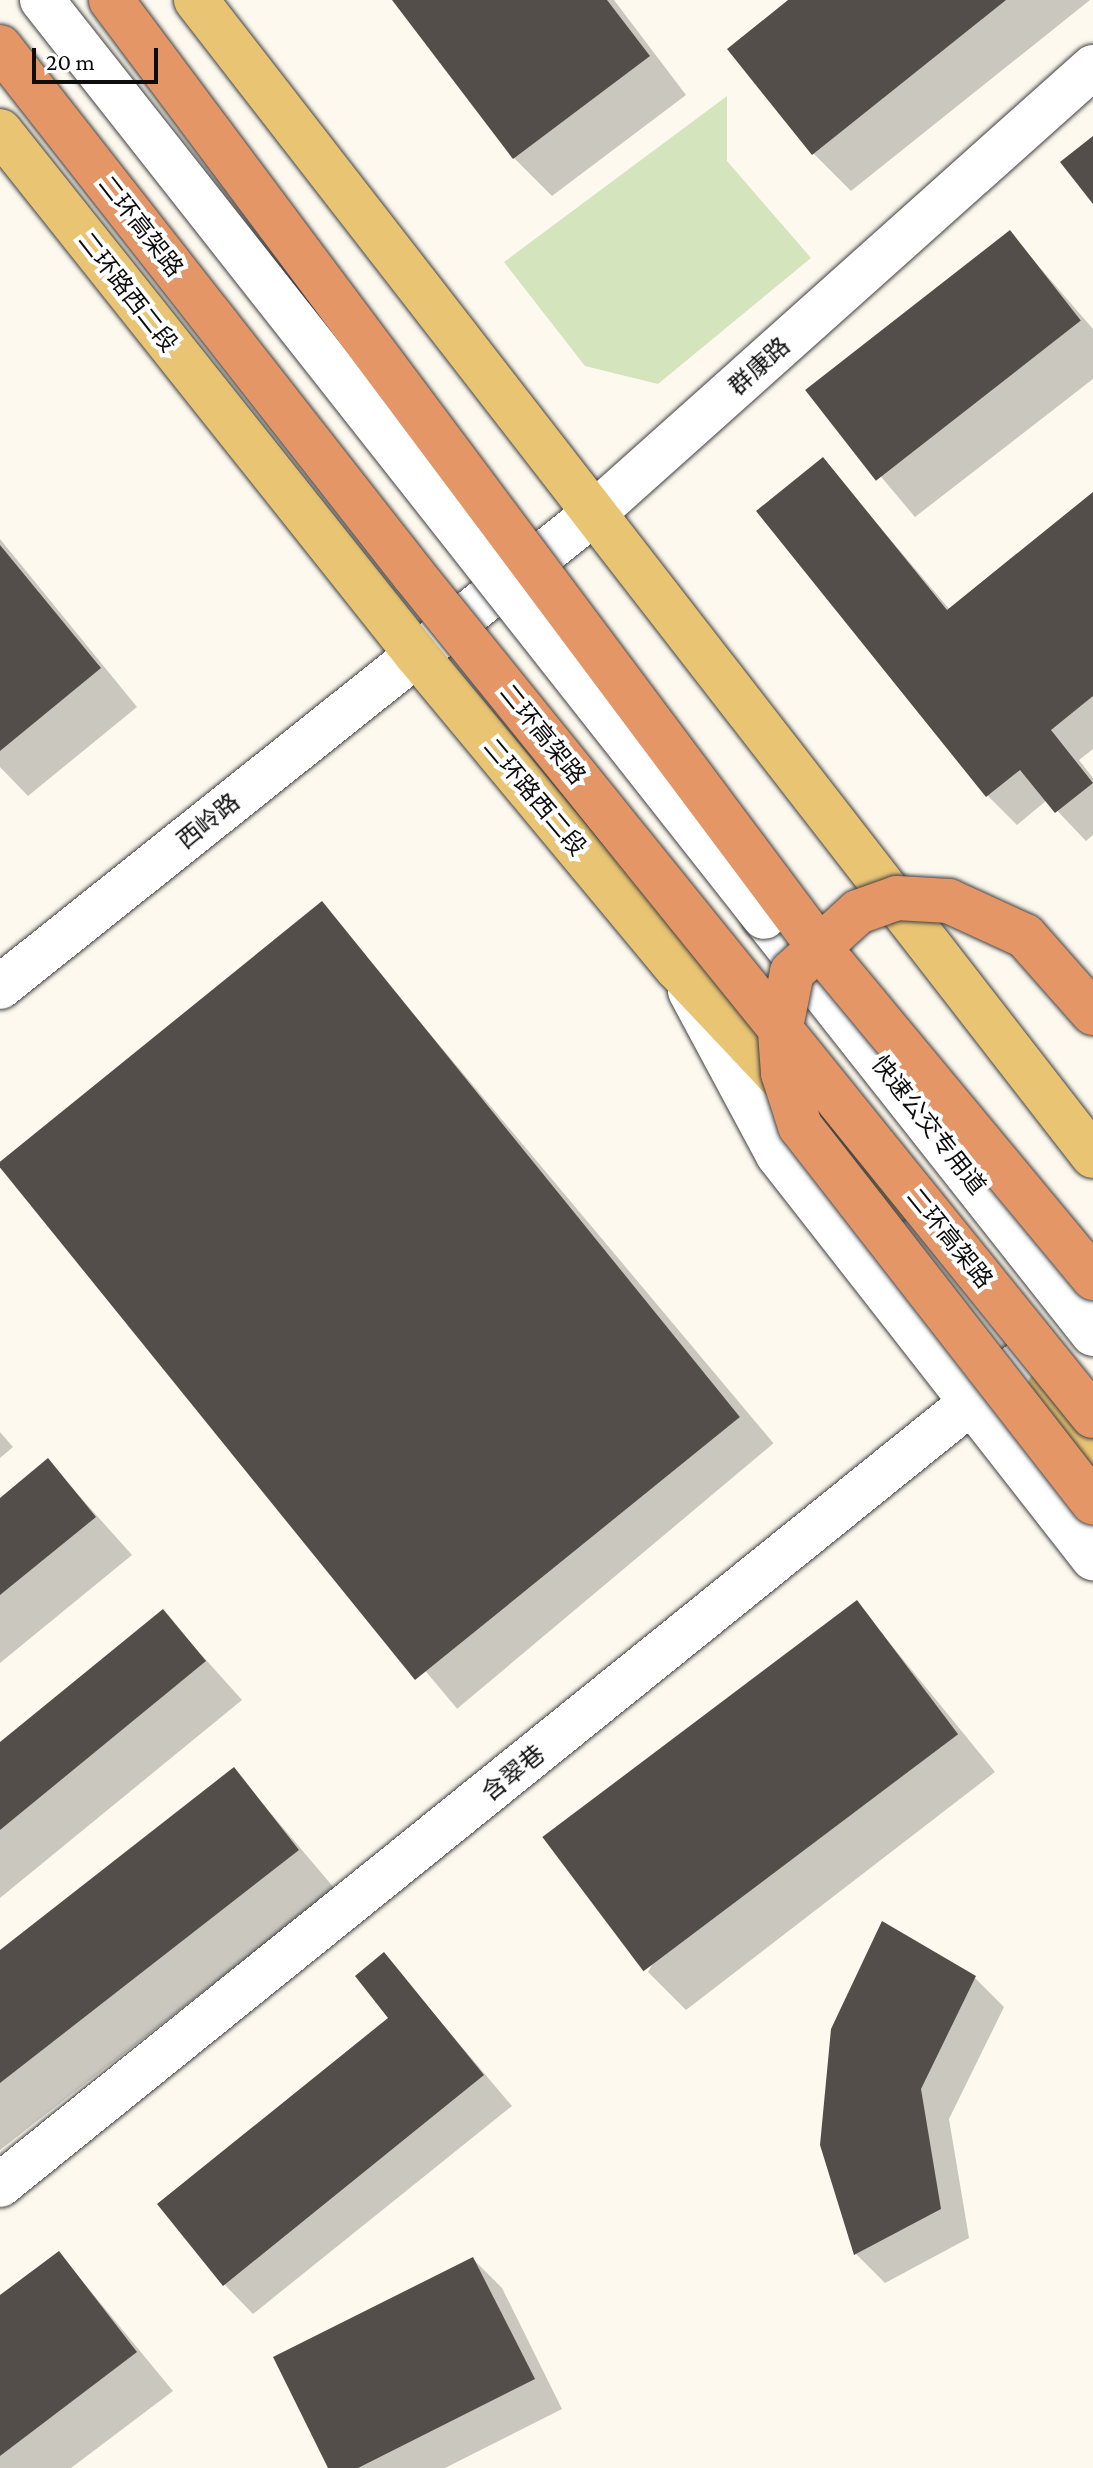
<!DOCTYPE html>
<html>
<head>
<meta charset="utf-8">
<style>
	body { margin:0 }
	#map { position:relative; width:1093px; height:2468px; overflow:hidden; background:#fdf9ef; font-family:"Crimson Pro","Noto Sans SC",serif }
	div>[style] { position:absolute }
	.green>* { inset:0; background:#d4e4bc }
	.shadow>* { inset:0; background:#0003; transform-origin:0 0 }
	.building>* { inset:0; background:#544e4b; transform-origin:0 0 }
	.roads { filter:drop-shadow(0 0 2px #404040) drop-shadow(0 0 2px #404040) }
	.minor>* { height:44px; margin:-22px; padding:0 22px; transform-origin:22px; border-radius:22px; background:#fff }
	.major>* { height:44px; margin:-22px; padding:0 22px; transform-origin:22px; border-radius:22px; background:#e9c473 }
	.bridges { filter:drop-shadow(0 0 2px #404040) drop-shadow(0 0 2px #404040) }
	.minor-bridge>* { height:44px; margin:-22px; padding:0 22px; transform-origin:22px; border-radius:22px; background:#fff }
	.highway-bridge>* { height:44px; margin:-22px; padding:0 22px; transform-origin:22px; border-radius:22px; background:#e49666 }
	span { translate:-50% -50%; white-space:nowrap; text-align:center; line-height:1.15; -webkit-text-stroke:8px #fff; paint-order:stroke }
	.street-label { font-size:24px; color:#0d0d0d }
	.scale { position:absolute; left:32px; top:48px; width:126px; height:36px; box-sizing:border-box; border:4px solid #0d0d0d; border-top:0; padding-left:10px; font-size:24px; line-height:28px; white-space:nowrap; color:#0d0d0d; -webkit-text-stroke:6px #fff; paint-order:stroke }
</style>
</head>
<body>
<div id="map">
	<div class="green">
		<div style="clip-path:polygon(727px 96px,727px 161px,811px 258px,658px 384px,585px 366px,504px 262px)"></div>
	</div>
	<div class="shadow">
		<div style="clip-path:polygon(394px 0,614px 0,686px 95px,552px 196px,514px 158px)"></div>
		<div style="clip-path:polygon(792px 0,1090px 0,851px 191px,813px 153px)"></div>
		<div style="clip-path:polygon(1010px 233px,1093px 329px,1093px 379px,915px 517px,808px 390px)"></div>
		<div style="clip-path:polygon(823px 460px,950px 610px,1093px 495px,1093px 749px,1079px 760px,1093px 778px,1093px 835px,1086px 841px,1047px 800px,1017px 825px,988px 796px,758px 512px)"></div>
		<div style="clip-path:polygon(0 539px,137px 707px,28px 796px,0 767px)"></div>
		<div style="left:321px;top:904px;width:704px;height:413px;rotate:50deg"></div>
		<div style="clip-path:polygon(0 1432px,13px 1447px,0 1458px)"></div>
		<div style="clip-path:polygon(48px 1461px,132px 1555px,0 1663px,0 1500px)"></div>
		<div style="clip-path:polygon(857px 1603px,995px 1772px,686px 2010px,648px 1972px)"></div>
		<div style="clip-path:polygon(163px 1612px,242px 1700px,0 1898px,0 1745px)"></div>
		<div style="clip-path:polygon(234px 1770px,335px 1889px,0 2150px,0 1952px)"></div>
		<div style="clip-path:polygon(384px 1955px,512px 2106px,253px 2314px,224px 2284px,391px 2018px)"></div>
		<div style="clip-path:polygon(975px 1978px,1004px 2007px,949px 2119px,969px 2238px,885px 2283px,856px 2254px,822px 2144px)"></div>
		<div style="clip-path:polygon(59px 2253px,173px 2391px,71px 2468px,0 2468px,0 2298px)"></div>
		<div style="clip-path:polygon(473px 2259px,502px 2288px,562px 2409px,445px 2468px,330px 2468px)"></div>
	</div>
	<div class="building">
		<div style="clip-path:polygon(392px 0,607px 0,650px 56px,513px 159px)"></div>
		<div style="clip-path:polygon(788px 0,1006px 0,812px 155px,727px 49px)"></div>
		<div style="clip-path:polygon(1093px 136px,1093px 204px,1060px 162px)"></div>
		<div style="left:1010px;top:230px;width:115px;height:260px;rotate:52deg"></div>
		<div style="clip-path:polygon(823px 457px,947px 610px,1093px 492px,1093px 696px,1051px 730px,1093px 783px,1055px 813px,1020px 770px,986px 797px,756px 511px)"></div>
		<div style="clip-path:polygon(0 545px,101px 668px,0 751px)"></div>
		<div style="left:322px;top:901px;width:664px;height:418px;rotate:51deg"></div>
		<div style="clip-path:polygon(48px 1458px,96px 1517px,0 1595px,0 1498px)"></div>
		<div style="left:857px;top:1600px;width:168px;height:394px;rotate:53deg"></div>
		<div style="clip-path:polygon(163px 1609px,206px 1661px,0 1830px,0 1742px)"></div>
		<div style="clip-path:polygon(234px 1767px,299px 1850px,0 2083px,0 1950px)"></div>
		<div style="clip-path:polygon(882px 1921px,976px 1976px,921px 2089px,941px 2209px,854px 2255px,820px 2145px,831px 2029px)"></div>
		<div style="clip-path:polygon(384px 1952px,484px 2075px,223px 2286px,157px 2204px,388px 2018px,355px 1976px)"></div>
		<div style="clip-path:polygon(59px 2251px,137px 2352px,0 2456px,0 2295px)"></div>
		<div style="clip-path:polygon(473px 2257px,535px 2379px,358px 2468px,328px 2468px,273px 2357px)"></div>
	</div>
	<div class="roads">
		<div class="minor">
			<div style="left:764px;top:917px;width:531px;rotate:51.73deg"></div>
			<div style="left:0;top:987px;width:757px;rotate:-38.57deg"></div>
			<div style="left:592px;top:515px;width:672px;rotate:-41.8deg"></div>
			<div style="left:690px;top:991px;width:186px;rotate:61.8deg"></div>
			<div style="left:778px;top:1155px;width:512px;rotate:51.99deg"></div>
			<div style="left:0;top:2185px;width:1316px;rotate:-38.86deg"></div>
		</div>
		<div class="major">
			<div style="left:196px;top:0;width:1463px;rotate:52.19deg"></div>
			<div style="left:0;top:131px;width:668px;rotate:51.5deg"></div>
			<div style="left:416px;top:654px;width:408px;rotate:50.3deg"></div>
			<div style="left:677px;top:968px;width:318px;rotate:46.7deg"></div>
			<div style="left:1049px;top:1389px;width:70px;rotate:50.8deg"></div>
		</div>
	</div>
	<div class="bridges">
		<div class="minor-bridge">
			<div style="left:42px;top:0;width:1167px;rotate:51.78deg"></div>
		</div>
		<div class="highway-bridge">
			<div style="left:111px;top:0;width:1187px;rotate:53.22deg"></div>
			<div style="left:822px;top:951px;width:425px;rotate:50.3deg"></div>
			<div style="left:0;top:47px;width:670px;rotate:51.91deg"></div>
			<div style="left:413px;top:574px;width:1082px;rotate:51.08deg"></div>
			<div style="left:1093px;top:1013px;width:103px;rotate:-131.4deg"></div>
			<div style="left:1025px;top:936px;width:84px;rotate:-155.3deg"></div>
			<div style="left:949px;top:901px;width:52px;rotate:-176.7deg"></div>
			<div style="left:897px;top:898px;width:41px;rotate:160.3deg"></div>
			<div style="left:858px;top:912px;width:89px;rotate:137.7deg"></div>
			<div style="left:792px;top:972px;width:61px;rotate:101.3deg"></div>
			<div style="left:780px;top:1032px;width:41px;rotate:85.8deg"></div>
			<div style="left:783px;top:1073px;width:56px;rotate:72.2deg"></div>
			<div style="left:800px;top:1126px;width:477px;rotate:52.1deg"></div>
		</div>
	</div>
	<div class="street-label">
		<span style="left:141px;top:226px;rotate:52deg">二环高架路</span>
		<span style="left:128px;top:292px;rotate:52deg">二环路西二段</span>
		<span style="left:759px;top:366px;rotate:-42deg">群康路</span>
		<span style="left:543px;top:734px;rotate:51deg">二环高架路</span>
		<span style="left:535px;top:797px;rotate:50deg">二环路西二段</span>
		<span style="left:208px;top:821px;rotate:-39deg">西岭路</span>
		<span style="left:929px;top:1125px;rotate:52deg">快速公交专用道</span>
		<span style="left:950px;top:1238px;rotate:51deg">二环高架路</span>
		<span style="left:513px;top:1773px;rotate:-39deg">含翠巷</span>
	</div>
	<div class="scale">20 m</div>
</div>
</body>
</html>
